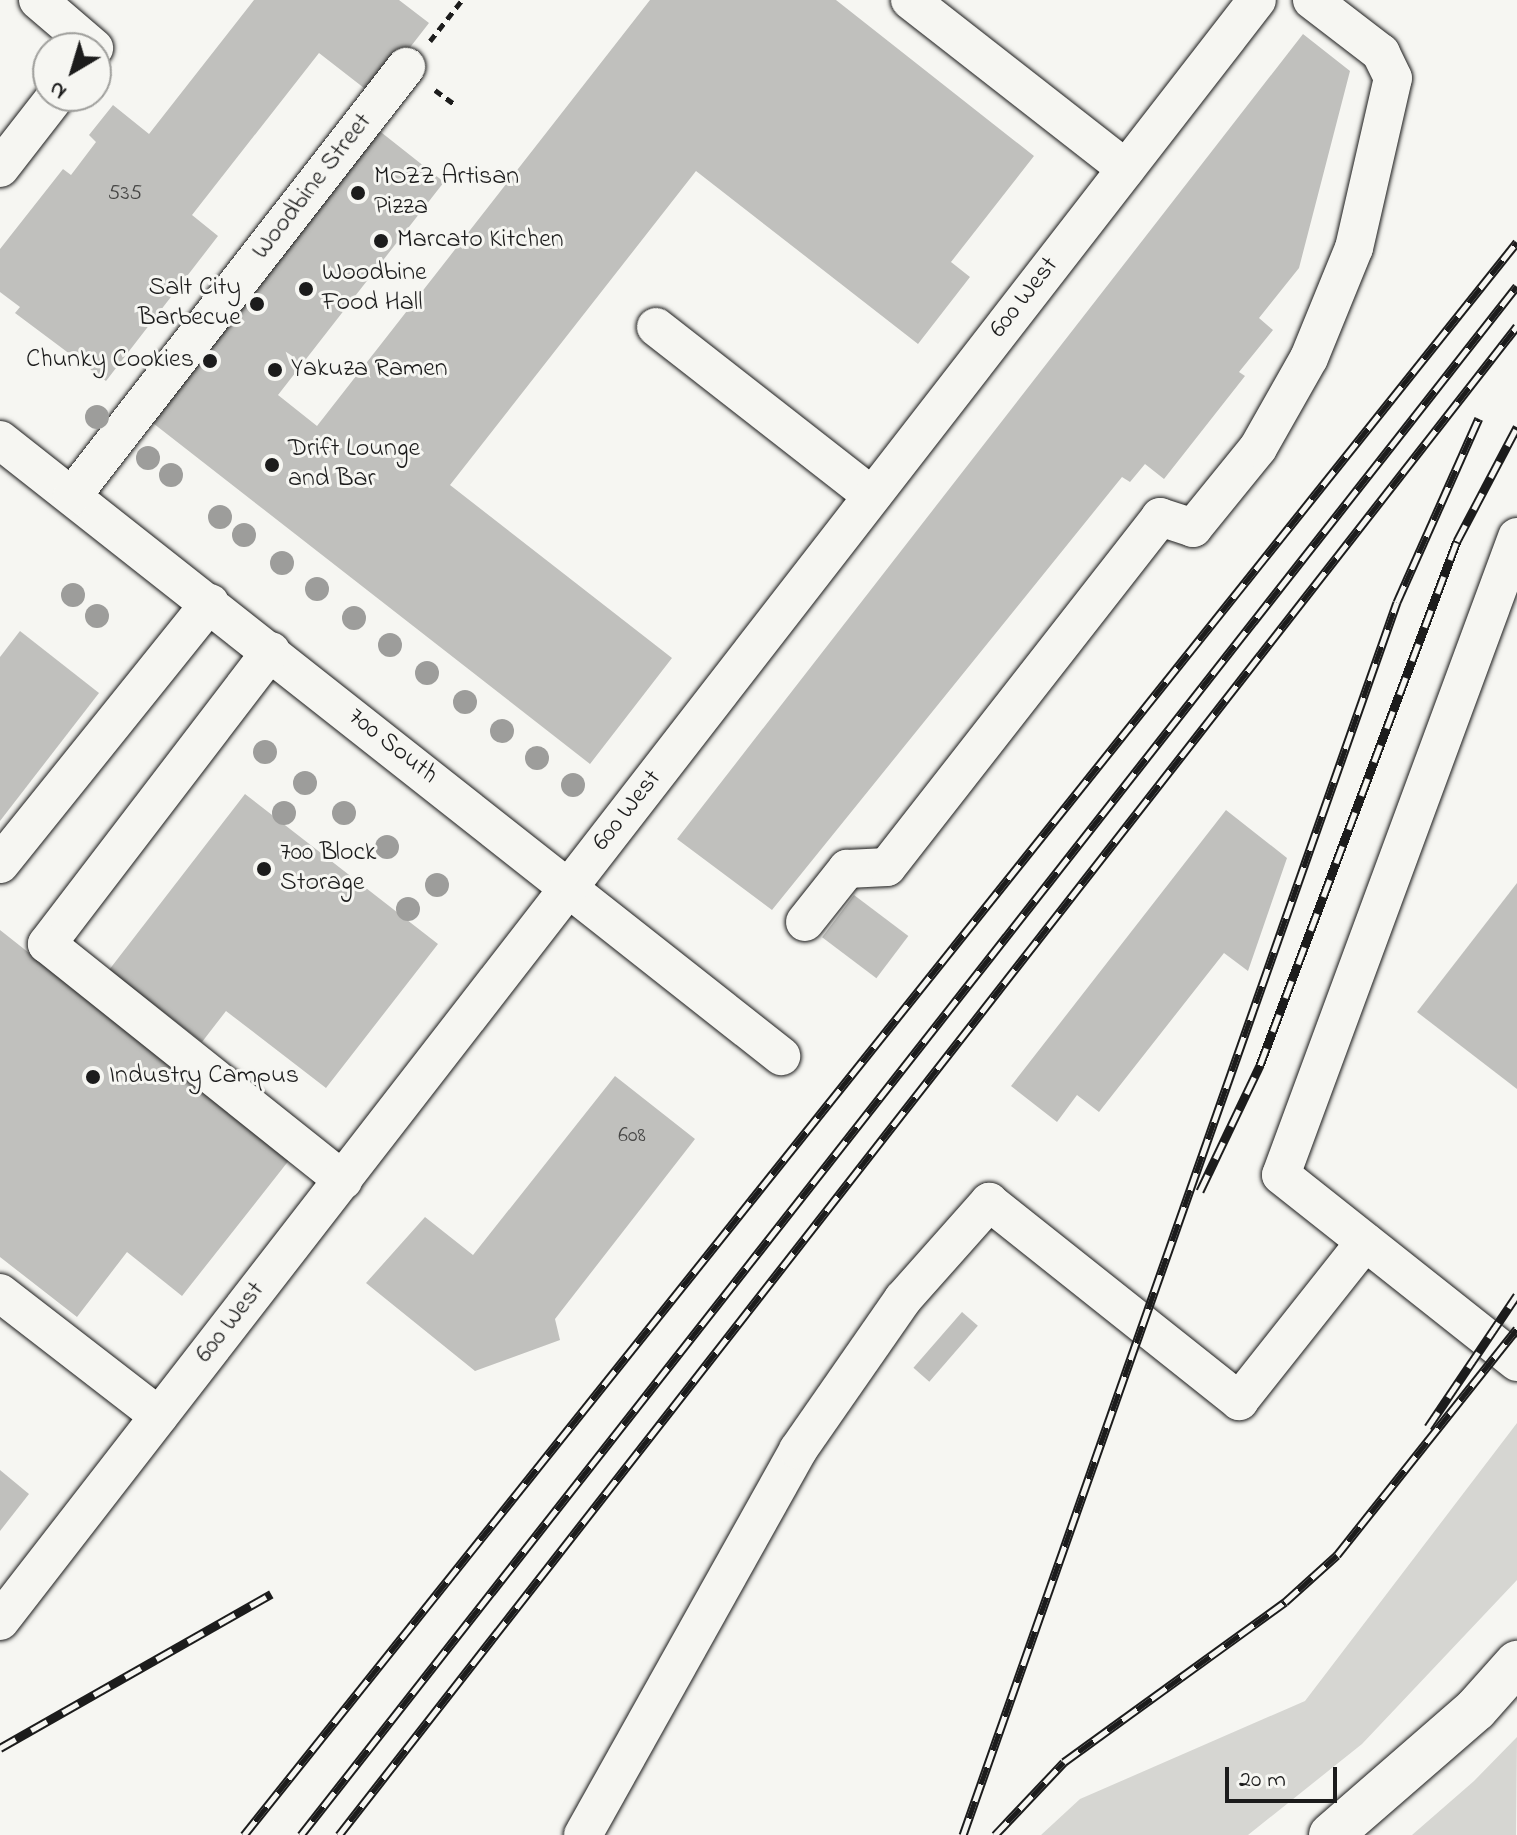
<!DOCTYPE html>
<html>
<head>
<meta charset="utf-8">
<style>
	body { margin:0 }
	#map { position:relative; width:1517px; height:1835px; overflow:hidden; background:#f6f6f2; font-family:"Indie Flower",sans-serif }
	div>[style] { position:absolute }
	.green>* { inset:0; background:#d6d6d2 }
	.building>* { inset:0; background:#c0c0bd; transform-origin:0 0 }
	.path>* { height:5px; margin-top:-2.5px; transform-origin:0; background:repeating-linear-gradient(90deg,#1c1c1c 0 8px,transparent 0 14px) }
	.roads { filter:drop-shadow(0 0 2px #1c1c1c) drop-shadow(0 0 2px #1c1c1c) }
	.minor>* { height:38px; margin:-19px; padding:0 19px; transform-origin:19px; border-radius:19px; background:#f6f6f2 }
	.highway>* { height:44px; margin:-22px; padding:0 22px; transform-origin:22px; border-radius:22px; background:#f6f6f2 }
	.rail>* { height:9px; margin-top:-4.5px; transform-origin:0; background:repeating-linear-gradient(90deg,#f6f6f2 0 18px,#1c1c1c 0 36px); box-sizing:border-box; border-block:2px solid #1c1c1c }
	.trees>* { width:24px; height:24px; margin:-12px; border-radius:50%; background:#9d9d9b }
	.dots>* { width:22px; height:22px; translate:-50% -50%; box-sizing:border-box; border:4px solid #f6f6f2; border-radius:50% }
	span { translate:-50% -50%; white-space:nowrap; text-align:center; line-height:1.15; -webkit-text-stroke:6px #f6f6f2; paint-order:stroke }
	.number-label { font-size:22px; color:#454544 }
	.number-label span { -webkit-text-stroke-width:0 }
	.poi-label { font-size:26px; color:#1c1c1c }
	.left { translate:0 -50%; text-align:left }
	.right { translate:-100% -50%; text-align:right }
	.street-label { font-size:26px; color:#1c1c1c }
	.north { position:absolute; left:32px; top:32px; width:80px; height:80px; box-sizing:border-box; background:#f6f6f2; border:2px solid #9f9f9c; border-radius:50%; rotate:218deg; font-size:22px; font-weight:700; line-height:32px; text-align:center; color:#1c1c1c }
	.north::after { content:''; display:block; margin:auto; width:28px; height:36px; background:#1c1c1c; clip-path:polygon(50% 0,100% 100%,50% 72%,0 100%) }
	.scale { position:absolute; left:1225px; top:1767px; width:112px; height:36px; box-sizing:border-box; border:4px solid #1c1c1c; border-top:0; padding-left:10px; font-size:24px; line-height:28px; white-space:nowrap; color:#1c1c1c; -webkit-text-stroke:6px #f6f6f2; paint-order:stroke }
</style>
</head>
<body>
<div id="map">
	<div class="green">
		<div style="clip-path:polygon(1517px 1423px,1517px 1580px,1362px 1744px,1248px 1835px,1041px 1835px,1080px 1799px,1305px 1701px)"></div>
		<div style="clip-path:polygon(1517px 1737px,1516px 1835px,1412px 1835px,1474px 1781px)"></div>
	</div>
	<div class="building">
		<div style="clip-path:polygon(254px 0,399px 0,429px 23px,373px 95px,319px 53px,192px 215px,218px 236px,106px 381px,15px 313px,20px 307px,0 292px,0 249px,63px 169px,71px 175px,96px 142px,89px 135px,113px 105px,149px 134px)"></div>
		<div style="clip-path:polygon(650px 0,836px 0,1034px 156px,951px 262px,970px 277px,918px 344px,696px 171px,450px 485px,672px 658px,590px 764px,149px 420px,377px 129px,444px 182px,278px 395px,317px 426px)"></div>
		<div style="clip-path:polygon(1303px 34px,1350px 71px,1299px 268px,1259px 318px,1273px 330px,1239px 372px,1245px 376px,1164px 479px,1145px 464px,1130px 482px,1122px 477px,772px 910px,677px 839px)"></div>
		<div style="clip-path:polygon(20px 631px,99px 693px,0 821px,0 657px)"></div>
		<div style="clip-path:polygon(245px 794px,438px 944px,326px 1088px,226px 1011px,202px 1042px,109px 970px)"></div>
		<div style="clip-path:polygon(1226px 810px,1287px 858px,1248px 971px,1224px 953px,1099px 1112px,1077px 1095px,1057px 1122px,1011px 1086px)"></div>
		<div style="clip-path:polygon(1517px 883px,1517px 1089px,1417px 1012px)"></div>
		<div style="left:854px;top:895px;width:68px;height:53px;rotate:37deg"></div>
		<div style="clip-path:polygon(0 930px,290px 1159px,182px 1296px,127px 1252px,77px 1317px,0 1257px)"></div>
		<div style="clip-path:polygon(615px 1076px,695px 1139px,555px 1319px,560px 1340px,475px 1371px,366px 1283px,425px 1217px,473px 1255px)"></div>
		<div style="left:962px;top:1312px;width:21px;height:74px;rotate:41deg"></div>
		<div style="clip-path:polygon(0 1470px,29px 1494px,0 1531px)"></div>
	</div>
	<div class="path">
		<div style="left:430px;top:41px;width:52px;rotate:-52deg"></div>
		<div style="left:435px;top:90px;width:24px;rotate:36deg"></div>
	</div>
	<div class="roads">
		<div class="minor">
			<div style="left:38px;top:0;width:74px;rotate:40.6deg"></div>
			<div style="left:910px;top:0;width:274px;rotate:38deg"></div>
			<div style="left:0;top:168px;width:91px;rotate:-52.1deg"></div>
			<div style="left:656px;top:327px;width:274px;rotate:38deg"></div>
			<div style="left:0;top:440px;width:995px;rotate:38.26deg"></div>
			<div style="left:72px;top:496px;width:544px;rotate:-52.1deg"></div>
			<div style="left:1517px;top:537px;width:680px;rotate:110.3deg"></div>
			<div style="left:1281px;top:1175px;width:301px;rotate:38.4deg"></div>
			<div style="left:271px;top:651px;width:369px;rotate:127.4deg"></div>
			<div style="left:47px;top:944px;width:379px;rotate:38.6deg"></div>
			<div style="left:0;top:864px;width:335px;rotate:-51.2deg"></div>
			<div style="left:805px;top:922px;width:68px;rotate:-51.6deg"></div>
			<div style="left:847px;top:869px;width:40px;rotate:-2.9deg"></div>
			<div style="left:887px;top:867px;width:444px;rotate:-52deg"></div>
			<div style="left:1160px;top:517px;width:35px;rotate:18deg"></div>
			<div style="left:1193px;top:528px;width:103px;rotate:-50.9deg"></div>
			<div style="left:1258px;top:448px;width:103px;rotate:-60.5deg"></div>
			<div style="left:1309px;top:358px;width:119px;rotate:-67.8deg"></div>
			<div style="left:1354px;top:248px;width:174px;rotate:-77.1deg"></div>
			<div style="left:1393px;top:78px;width:28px;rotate:-116deg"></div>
			<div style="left:1381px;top:53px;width:87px;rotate:-142.5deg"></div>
			<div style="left:0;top:1293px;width:201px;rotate:37.7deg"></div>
			<div style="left:0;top:1621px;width:2051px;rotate:-52.21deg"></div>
			<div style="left:583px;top:1835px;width:441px;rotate:-60.8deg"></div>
			<div style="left:798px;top:1450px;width:184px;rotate:-55.2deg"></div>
			<div style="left:903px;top:1299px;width:130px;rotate:-48.4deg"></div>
			<div style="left:989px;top:1202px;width:320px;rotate:38.5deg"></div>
			<div style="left:1239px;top:1401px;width:203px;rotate:-51.6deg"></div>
		</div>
		<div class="highway">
			<div style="left:1331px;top:1835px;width:192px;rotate:-41deg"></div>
			<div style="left:1476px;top:1709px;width:62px;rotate:-48.3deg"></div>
		</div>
	</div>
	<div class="rail">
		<div style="left:1200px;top:1191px;width:140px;rotate:-64.5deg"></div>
		<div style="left:1260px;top:1065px;width:560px;rotate:-69.4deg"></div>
		<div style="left:1457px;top:541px;width:129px;rotate:-62.2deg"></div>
		<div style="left:1428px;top:1427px;width:159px;rotate:-56deg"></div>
		<div style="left:0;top:1748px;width:312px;rotate:-29.6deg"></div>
		<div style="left:244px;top:1835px;width:2039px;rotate:-51.37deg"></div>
		<div style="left:301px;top:1835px;width:1969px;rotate:-51.87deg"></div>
		<div style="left:339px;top:1835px;width:1914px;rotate:-52.02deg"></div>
		<div style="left:963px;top:1835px;width:1307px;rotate:-70.61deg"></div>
		<div style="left:1397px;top:602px;width:201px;rotate:-66deg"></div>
		<div style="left:995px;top:1835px;width:100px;rotate:-46.6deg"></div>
		<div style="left:1064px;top:1762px;width:273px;rotate:-35.9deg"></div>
		<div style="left:1285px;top:1602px;width:70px;rotate:-42.1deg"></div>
		<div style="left:1337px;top:1555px;width:289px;rotate:-51.5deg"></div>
	</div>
	<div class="trees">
		<div style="left:97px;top:417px"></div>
		<div style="left:148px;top:458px"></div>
		<div style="left:171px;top:475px"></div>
		<div style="left:220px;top:517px"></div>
		<div style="left:244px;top:535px"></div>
		<div style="left:282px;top:563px"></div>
		<div style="left:317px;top:589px"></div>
		<div style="left:73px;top:595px"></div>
		<div style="left:97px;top:616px"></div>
		<div style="left:354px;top:618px"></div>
		<div style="left:390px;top:645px"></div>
		<div style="left:427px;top:673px"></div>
		<div style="left:465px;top:702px"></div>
		<div style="left:502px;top:731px"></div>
		<div style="left:265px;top:752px"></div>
		<div style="left:537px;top:758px"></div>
		<div style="left:305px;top:783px"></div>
		<div style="left:573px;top:785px"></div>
		<div style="left:284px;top:813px"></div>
		<div style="left:344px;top:813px"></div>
		<div style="left:387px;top:847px"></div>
		<div style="left:437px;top:885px"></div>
		<div style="left:408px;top:909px"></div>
	</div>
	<div class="dots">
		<div style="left:358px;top:193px;background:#1c1c1c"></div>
		<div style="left:381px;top:241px;background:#1c1c1c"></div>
		<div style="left:306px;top:289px;background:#1c1c1c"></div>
		<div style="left:257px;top:304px;background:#1c1c1c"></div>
		<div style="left:210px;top:361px;background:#1c1c1c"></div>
		<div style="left:275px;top:370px;background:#1c1c1c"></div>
		<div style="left:272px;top:465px;background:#1c1c1c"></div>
		<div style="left:264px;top:869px;background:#1c1c1c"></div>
		<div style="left:93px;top:1077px;background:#1c1c1c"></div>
	</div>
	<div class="number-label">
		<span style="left:125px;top:195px">535</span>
		<span style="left:632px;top:1137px">608</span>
	</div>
	<div class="poi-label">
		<span class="left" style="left:374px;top:193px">MOZZ Artisan<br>Pizza</span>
		<span class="left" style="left:397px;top:241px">Marcato Kitchen</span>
		<span class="left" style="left:322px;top:289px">Woodbine<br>Food Hall</span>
		<span class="right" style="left:241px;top:304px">Salt City<br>Barbecue</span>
		<span class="right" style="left:194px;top:361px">Chunky Cookies</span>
		<span class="left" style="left:291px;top:370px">Yakuza Ramen</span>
		<span class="left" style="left:288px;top:465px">Drift Lounge<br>and Bar</span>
		<span class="left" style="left:280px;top:869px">700 Block<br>Storage</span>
		<span class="left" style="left:109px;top:1077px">Industry Campus</span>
	</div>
	<div class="street-label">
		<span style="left:313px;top:187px;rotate:-52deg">Woodbine Street</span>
		<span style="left:1025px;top:298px;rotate:-52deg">600 West</span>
		<span style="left:392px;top:747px;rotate:38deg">700 South</span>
		<span style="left:628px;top:811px;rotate:-52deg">600 West</span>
		<span style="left:231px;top:1323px;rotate:-52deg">600 West</span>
	</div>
	<div class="north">N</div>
	<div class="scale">20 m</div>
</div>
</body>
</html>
